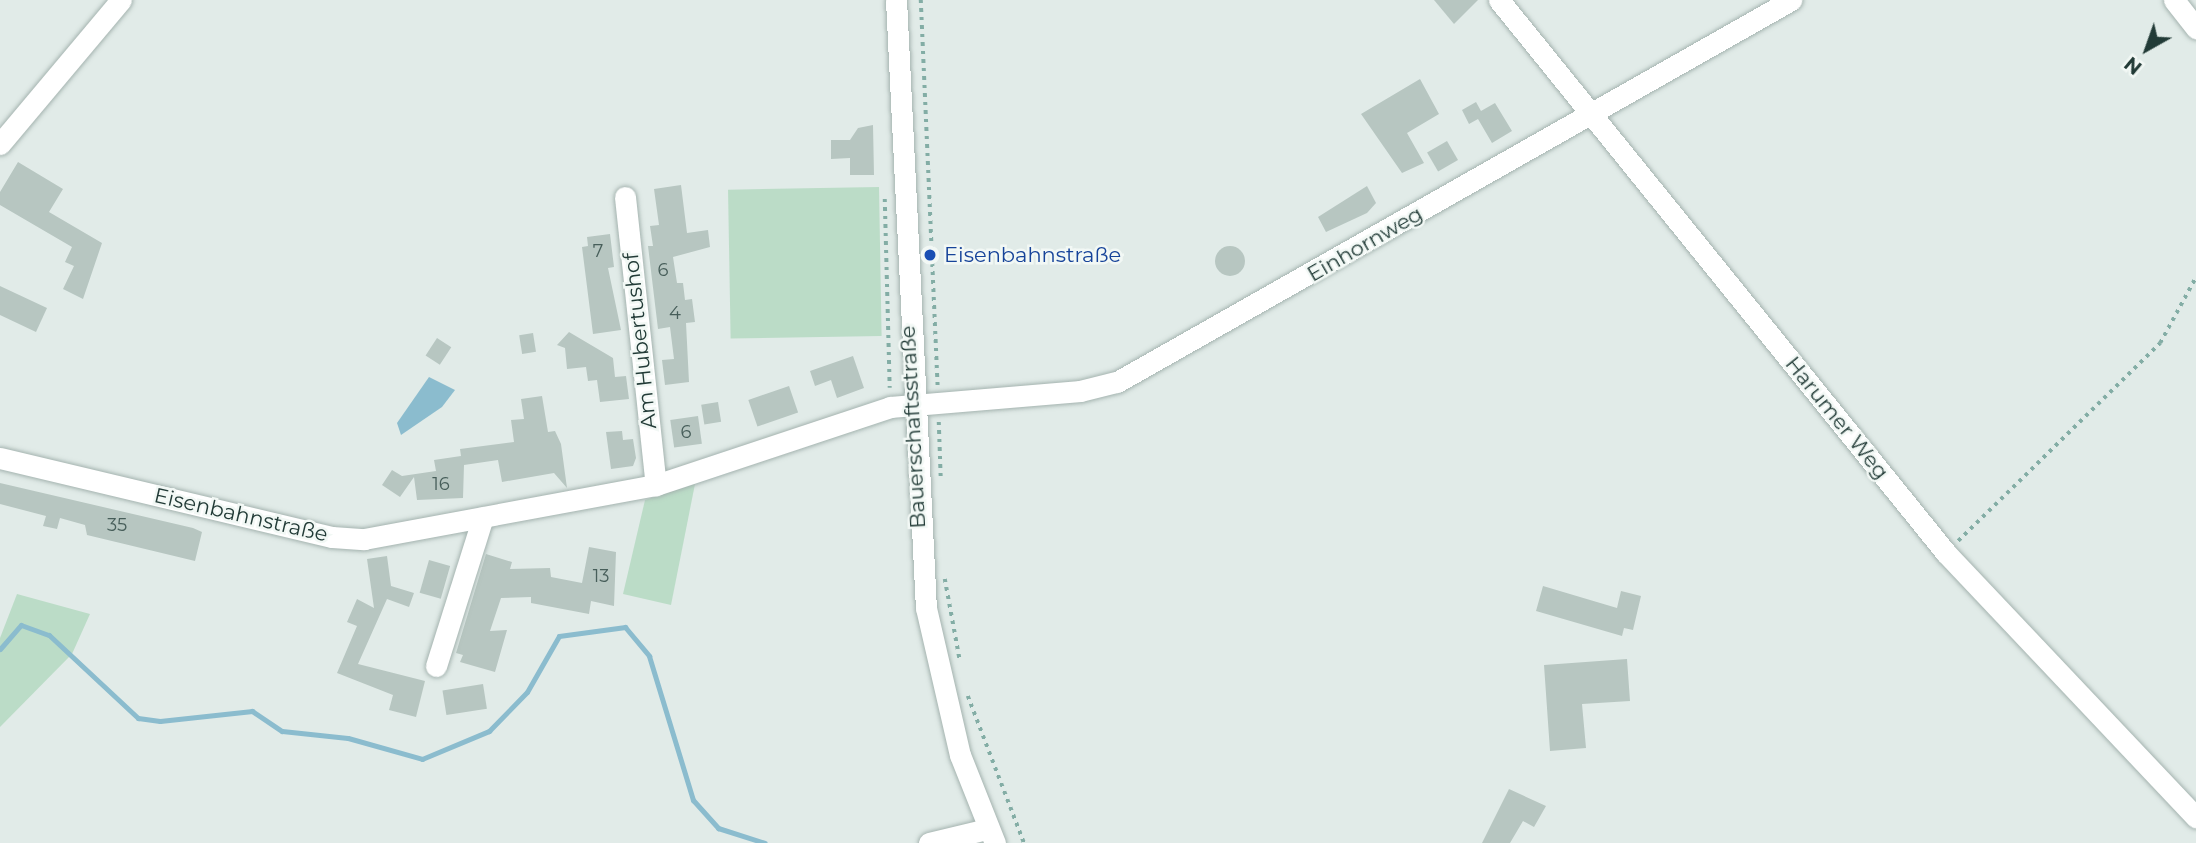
<!DOCTYPE html>
<html>
<head>
<meta charset="utf-8">
<style>
	body { margin:0 }
	#map { position:relative; width:2196px; height:843px; overflow:hidden; background:#e1ebe8; font-family:Montserrat,sans-serif }
	div>[style] { position:absolute }
	.green>* { inset:0; background:#bbdcc7; transform-origin:0 0 }
	.water>* { inset:0; background:#8bbcce }
	.stream>* { height:5px; margin:-2.5px; padding:0 2.5px; transform-origin:2.5px; border-radius:2.5px; background:#8bbcce }
	.building>* { inset:0; background:#b7c6c1; transform-origin:0 0 }
	.round { border-radius:50% }
	.path>* { height:3.5px; margin-top:-1.75px; transform-origin:0; background:repeating-linear-gradient(90deg,#83ada5 0 3.5px,transparent 0 8.5px) }
	.roads { filter:drop-shadow(0 0 2px #a4b3af) drop-shadow(0 0 2px #a4b3af) }
	.minor>* { height:21px; margin:-10.5px; padding:0 10.5px; transform-origin:10.5px; border-radius:10.5px; background:#fff }
	.dots>* { width:19px; height:19px; translate:-50% -50%; box-sizing:border-box; border:4px solid #f2f8f5; border-radius:50% }
	span { translate:-50% -50%; white-space:nowrap; text-align:center; line-height:1.15; -webkit-text-stroke:5px #f2f8f5; paint-order:stroke }
	.number-label { font-size:18px; color:#475e5a }
	.number-label span { -webkit-text-stroke-width:0 }
	.street-label { font-size:21px; color:#223b37 }
	.transit-label { font-size:21px; color:#164399 }
	.left { translate:0 -50%; text-align:left }
	.north { position:absolute; left:2112px; top:14px; width:70px; height:70px; -webkit-text-stroke:5px #f2f8f5; paint-order:stroke; rotate:220deg; font-size:19px; font-weight:700; line-height:28px; text-align:center; color:#223b37 }
	.north::after { content:''; display:block; margin:auto; width:24px; height:32px; background:#223b37; clip-path:polygon(50% 0,100% 100%,50% 72%,0 100%) }
</style>
</head>
<body>
<div id="map">
	<div class="green">
		<div style="left:879px;top:187px;width:149px;height:151px;rotate:89deg"></div>
		<div style="clip-path:polygon(695px 484px,671px 605px,623px 594px,645px 500px)"></div>
		<div style="clip-path:polygon(17px 594px,90px 614px,72px 654px,0 727px,0 638px)"></div>
	</div>
	<div class="water">
		<div style="clip-path:polygon(429px 377px,455px 390px,442px 407px,401px 435px,397px 423px)"></div>
	</div>
	<div class="stream">
		<div style="left:0;top:649px;width:32px;rotate:-49deg"></div>
		<div style="left:21px;top:625px;width:30px;rotate:20deg"></div>
		<div style="left:49px;top:635px;width:122px;rotate:43deg"></div>
		<div style="left:138px;top:718px;width:22px;rotate:8deg"></div>
		<div style="left:160px;top:721px;width:93px;rotate:-6.2deg"></div>
		<div style="left:252px;top:711px;width:36px;rotate:34deg"></div>
		<div style="left:282px;top:731px;width:66px;rotate:6.1deg"></div>
		<div style="left:348px;top:738px;width:77px;rotate:15.8deg"></div>
		<div style="left:422px;top:759px;width:73px;rotate:-22.7deg"></div>
		<div style="left:489px;top:731px;width:54px;rotate:-45.7deg"></div>
		<div style="left:527px;top:692px;width:64px;rotate:-60.3deg"></div>
		<div style="left:559px;top:636px;width:67px;rotate:-7.8deg"></div>
		<div style="left:625px;top:627px;width:38px;rotate:50deg"></div>
		<div style="left:649px;top:656px;width:151px;rotate:73deg"></div>
		<div style="left:693px;top:800px;width:38px;rotate:48deg"></div>
		<div style="left:718px;top:828px;width:49px;rotate:17.7deg"></div>
	</div>
	<div class="building">
		<div style="clip-path:polygon(1434px 0,1478px 0,1454px 24px)"></div>
		<div style="clip-path:polygon(1420px 79px,1439px 114px,1407px 133px,1424px 163px,1402px 173px,1361px 114px)"></div>
		<div style="clip-path:polygon(1476px 102px,1481px 111px,1495px 103px,1512px 131px,1492px 143px,1478px 119px,1469px 124px,1462px 110px)"></div>
		<div style="clip-path:polygon(873px 125px,874px 175px,850px 175px,850px 158px,831px 159px,831px 140px,850px 140px,858px 128px)"></div>
		<div style="left:1447px;top:141px;width:22px;height:23px;rotate:60deg"></div>
		<div style="clip-path:polygon(18px 162px,63px 189px,49px 212px,102px 243px,83px 299px,63px 289px,74px 266px,65px 262px,72px 247px,0 205px,0 192px)"></div>
		<div style="clip-path:polygon(681px 185px,687px 233px,708px 230px,710px 247px,673px 257px,677px 283px,683px 283px,685px 300px,692px 299px,695px 322px,686px 323px,689px 382px,665px 385px,662px 360px,674px 359px,670px 327px,658px 329px,648px 246px,653px 246px,650px 226px,659px 225px,654px 189px)"></div>
		<div style="clip-path:polygon(1367px 186px,1376px 203px,1367px 213px,1326px 232px,1318px 217px)"></div>
		<div style="clip-path:polygon(610px 234px,614px 267px,608px 268px,621px 330px,593px 334px,582px 247px,588px 246px,587px 237px)"></div>
		<div class="round" style="left:1215px;top:246px;width:30px;height:30px"></div>
		<div style="clip-path:polygon(0 286px,47px 308px,36px 332px,0 315px)"></div>
		<div style="clip-path:polygon(569px 332px,613px 358px,615px 377px,626px 376px,629px 399px,600px 402px,597px 380px,588px 381px,586px 367px,567px 369px,565px 348px,557px 345px)"></div>
		<div style="left:533px;top:333px;width:19px;height:14px;rotate:81deg"></div>
		<div style="left:437px;top:338px;width:17px;height:21px;rotate:33deg"></div>
		<div style="clip-path:polygon(853px 356px,864px 388px,837px 398px,831px 380px,815px 386px,810px 371px)"></div>
		<div style="left:789px;top:386px;width:28px;height:43px;rotate:71deg"></div>
		<div style="clip-path:polygon(542px 396px,548px 432px,555px 431px,561px 444px,567px 488px,554px 473px,502px 482px,498px 460px,464px 465px,463px 498px,417px 500px,414px 477px,400px 497px,382px 485px,392px 470px,402px 476px,436px 471px,434px 460px,461px 456px,460px 449px,514px 442px,511px 420px,524px 419px,521px 399px)"></div>
		<div style="left:718px;top:402px;width:20px;height:17px;rotate:81deg"></div>
		<div style="left:698px;top:416px;width:28px;height:28px;rotate:82deg"></div>
		<div style="clip-path:polygon(622px 431px,623px 440px,633px 439px,636px 458px,633px 466px,611px 469px,606px 432px)"></div>
		<div style="clip-path:polygon(0 483px,193px 528px,202px 532px,195px 561px,87px 535px,85px 525px,60px 518px,57px 529px,43px 526px,46px 516px,0 504px)"></div>
		<div style="clip-path:polygon(589px 547px,616px 552px,614px 606px,591px 601px,589px 614px,531px 603px,531px 597px,501px 598px,490px 631px,507px 630px,495px 672px,460px 662px,463px 655px,456px 653px,486px 554px,512px 562px,510px 569px,550px 568px,551px 577px,582px 583px)"></div>
		<div style="clip-path:polygon(387px 556px,391px 586px,414px 593px,409px 607px,387px 599px,358px 664px,425px 681px,416px 717px,389px 710px,393px 695px,337px 673px,357px 626px,347px 622px,357px 599px,374px 608px,367px 559px)"></div>
		<div style="left:429px;top:560px;width:22px;height:34px;rotate:16deg"></div>
		<div style="clip-path:polygon(1543px 586px,1617px 608px,1621px 591px,1641px 596px,1633px 630px,1624px 628px,1622px 636px,1536px 611px)"></div>
		<div style="clip-path:polygon(1627px 659px,1630px 701px,1582px 704px,1586px 748px,1550px 751px,1544px 665px)"></div>
		<div style="left:483px;top:684px;width:25px;height:41px;rotate:81deg"></div>
		<div style="clip-path:polygon(1509px 789px,1546px 806px,1534px 827px,1523px 821px,1510px 843px,1482px 843px)"></div>
	</div>
	<div class="path">
		<div style="left:921px;top:0;width:386px;rotate:87.5deg"></div>
		<div style="left:885px;top:199px;width:189px;rotate:88.5deg"></div>
		<div style="left:939px;top:422px;width:58px;rotate:88deg"></div>
		<div style="left:1958px;top:541px;width:283px;rotate:-44.4deg"></div>
		<div style="left:2160px;top:343px;width:75px;rotate:-61.4deg"></div>
		<div style="left:945px;top:579px;width:83px;rotate:79.6deg"></div>
		<div style="left:968px;top:696px;width:157px;rotate:69.1deg"></div>
	</div>
	<div class="roads">
		<div class="minor">
			<div style="left:896px;top:0;width:609px;rotate:87.18deg"></div>
			<div style="left:926px;top:608px;width:151px;rotate:77deg"></div>
			<div style="left:960px;top:755px;width:95px;rotate:68.3deg"></div>
			<div style="left:1499px;top:0;width:711px;rotate:51.05deg"></div>
			<div style="left:1946px;top:553px;width:364px;rotate:46.6deg"></div>
			<div style="left:2174px;top:0;width:36px;rotate:52deg"></div>
			<div style="left:0;top:144px;width:188px;rotate:-50deg"></div>
			<div style="left:625px;top:197px;width:290px;rotate:83.9deg"></div>
			<div style="left:0;top:458px;width:341px;rotate:13.4deg"></div>
			<div style="left:332px;top:537px;width:32px;rotate:4deg"></div>
			<div style="left:364px;top:539px;width:297px;rotate:-10.5deg"></div>
			<div style="left:656px;top:485px;width:247px;rotate:-18.4deg"></div>
			<div style="left:890px;top:407px;width:191px;rotate:-4.8deg"></div>
			<div style="left:1080px;top:391px;width:38px;rotate:-14deg"></div>
			<div style="left:1117px;top:382px;width:775px;rotate:-29.54deg"></div>
			<div style="left:436px;top:666px;width:156px;rotate:-72.5deg"></div>
			<div style="left:929px;top:843px;width:60px;rotate:-13.6deg"></div>
		</div>
	</div>
	<div class="dots">
		<div style="left:930px;top:255px;background:#1a4fb4"></div>
	</div>
	<div class="number-label">
		<span style="left:598px;top:251px">7</span>
		<span style="left:663px;top:270px">6</span>
		<span style="left:675px;top:313px">4</span>
		<span style="left:686px;top:432px">6</span>
		<span style="left:441px;top:484px">16</span>
		<span style="left:117px;top:525px">35</span>
		<span style="left:601px;top:576px">13</span>
	</div>
	<div class="street-label">
		<span style="left:1365px;top:244px;rotate:-30deg">Einhornweg</span>
		<span style="left:640px;top:341px;rotate:-96deg">Am Hubertushof</span>
		<span style="left:1837px;top:418px;rotate:51deg">Harumer Weg</span>
		<span style="left:913px;top:427px;rotate:-93deg">Bauerschaftsstraße</span>
		<span style="left:241px;top:515px;rotate:13deg">Eisenbahnstraße</span>
	</div>
	<div class="transit-label">
		<span class="left" style="left:944px;top:255px">Eisenbahnstraße</span>
	</div>
	<div class="north">N</div>
</div>
</body>
</html>
